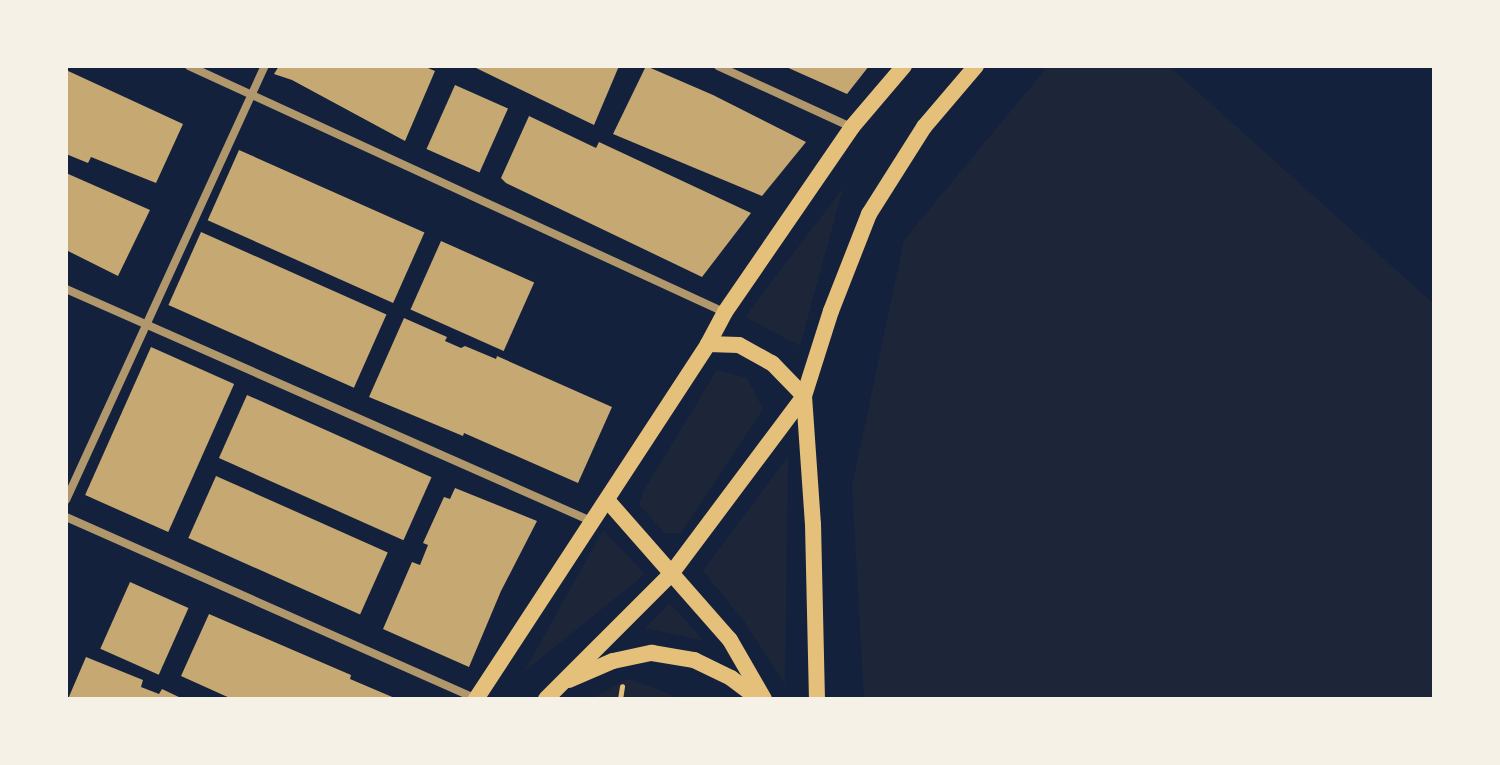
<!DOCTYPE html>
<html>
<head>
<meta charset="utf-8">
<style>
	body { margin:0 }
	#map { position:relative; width:1500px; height:765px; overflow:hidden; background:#14213d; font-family:"PT Serif",serif }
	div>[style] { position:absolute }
	.green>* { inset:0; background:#1d2539 }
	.building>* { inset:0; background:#c6a872; transform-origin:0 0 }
	.path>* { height:5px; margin:-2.5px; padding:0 2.5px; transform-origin:2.5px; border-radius:2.5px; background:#e5c07b }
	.minor>* { height:8px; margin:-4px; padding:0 4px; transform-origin:4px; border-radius:4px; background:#b1986c }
	.secondary>* { height:16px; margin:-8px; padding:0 8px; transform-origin:8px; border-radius:8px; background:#e5c07b }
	span { translate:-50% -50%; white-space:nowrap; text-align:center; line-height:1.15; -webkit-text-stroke:8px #f6f1e7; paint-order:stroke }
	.frame { position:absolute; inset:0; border:68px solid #f6f1e7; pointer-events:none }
</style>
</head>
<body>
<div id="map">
	<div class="green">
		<div style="clip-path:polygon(1048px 66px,1169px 66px,1434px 304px,1434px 699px,864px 699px,852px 486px,904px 240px)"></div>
		<div style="clip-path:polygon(843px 188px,800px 346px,745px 317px)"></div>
		<div style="clip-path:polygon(717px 370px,747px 378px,763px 409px,681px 533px,665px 533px,639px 505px,644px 490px)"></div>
		<div style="clip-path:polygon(788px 456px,785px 684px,744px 621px,703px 571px)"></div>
		<div style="clip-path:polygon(603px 530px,645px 574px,524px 672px)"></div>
		<div style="clip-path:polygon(670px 603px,704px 641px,645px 628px)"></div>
		<div style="clip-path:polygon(628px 679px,668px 693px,678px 699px,591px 699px)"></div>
	</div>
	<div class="building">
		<div style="clip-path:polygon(279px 66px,423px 66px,435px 71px,405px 141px,292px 80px,274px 74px)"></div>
		<div style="clip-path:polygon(472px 66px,619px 66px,594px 125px)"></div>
		<div style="clip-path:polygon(646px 66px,713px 95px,806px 142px,762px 196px,613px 134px)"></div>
		<div style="clip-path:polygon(784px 66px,869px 66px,847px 94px)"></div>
		<div style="clip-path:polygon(66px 70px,183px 124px,156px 183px,91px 157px,88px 163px,66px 154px)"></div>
		<div style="left:455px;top:85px;width:58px;height:70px;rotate:24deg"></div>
		<div style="clip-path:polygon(529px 116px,596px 148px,599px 142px,751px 213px,702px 277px,506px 183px,501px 178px)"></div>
		<div style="left:239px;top:150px;width:203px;height:77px;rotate:24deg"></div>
		<div style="clip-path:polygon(66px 173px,150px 210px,118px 276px,66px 250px)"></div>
		<div style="left:201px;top:232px;width:203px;height:80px;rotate:24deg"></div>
		<div style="left:441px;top:241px;width:102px;height:75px;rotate:24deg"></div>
		<div style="clip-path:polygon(404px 318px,447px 337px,445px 341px,461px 348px,465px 346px,496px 359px,497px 356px,612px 407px,578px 483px,464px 433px,463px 436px,369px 397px)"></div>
		<div style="left:151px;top:347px;width:91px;height:162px;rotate:24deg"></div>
		<div style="left:247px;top:395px;width:202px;height:69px;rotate:24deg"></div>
		<div style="left:216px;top:476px;width:188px;height:68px;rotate:24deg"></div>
		<div style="clip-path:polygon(455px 488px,537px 521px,501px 591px,469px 667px,383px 629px,412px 562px,420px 565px,428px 545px,423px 543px,444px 497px,450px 499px)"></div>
		<div style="left:130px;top:582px;width:64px;height:73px;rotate:24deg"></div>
		<div style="clip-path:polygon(209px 614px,351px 675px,350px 679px,397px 699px,232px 699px,181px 676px)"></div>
		<div style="clip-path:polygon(86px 657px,143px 680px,141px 687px,159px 694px,162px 689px,183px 699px,68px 699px)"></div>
	</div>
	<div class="path">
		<div style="left:620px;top:699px;width:13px;rotate:-81deg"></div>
	</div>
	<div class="minor">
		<div style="left:189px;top:66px;width:589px;rotate:24.69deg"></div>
		<div style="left:718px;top:66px;width:146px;rotate:24.6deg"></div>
		<div style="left:66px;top:289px;width:574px;rotate:23.84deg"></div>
		<div style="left:66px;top:500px;width:477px;rotate:-65.4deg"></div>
		<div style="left:66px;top:517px;width:449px;rotate:23.9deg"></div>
	</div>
	<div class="secondary">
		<div style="left:708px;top:344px;width:31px;rotate:2deg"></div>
		<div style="left:739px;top:345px;width:38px;rotate:29deg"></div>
		<div style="left:772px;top:363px;width:46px;rotate:45.9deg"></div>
		<div style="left:804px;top:396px;width:128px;rotate:86deg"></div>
		<div style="left:813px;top:524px;width:175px;rotate:88.7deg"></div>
		<div style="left:607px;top:500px;width:186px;rotate:48.7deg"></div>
		<div style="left:730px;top:640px;width:68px;rotate:60deg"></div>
		<div style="left:569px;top:680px;width:48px;rotate:-23.4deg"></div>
		<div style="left:613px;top:661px;width:40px;rotate:-12deg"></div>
		<div style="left:652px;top:653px;width:43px;rotate:9.5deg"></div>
		<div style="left:694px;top:660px;width:41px;rotate:25.9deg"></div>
		<div style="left:731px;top:678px;width:35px;rotate:37deg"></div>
		<div style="left:476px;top:699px;width:424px;rotate:-56.8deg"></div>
		<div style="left:708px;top:344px;width:36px;rotate:-62deg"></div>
		<div style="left:725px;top:312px;width:224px;rotate:-55.5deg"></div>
		<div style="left:852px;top:127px;width:80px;rotate:-49.6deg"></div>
		<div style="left:546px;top:699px;width:177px;rotate:-45deg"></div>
		<div style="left:671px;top:574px;width:222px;rotate:-53.2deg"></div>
		<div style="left:804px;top:396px;width:89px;rotate:-72.4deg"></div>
		<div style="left:831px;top:311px;width:104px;rotate:-68.6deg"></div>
		<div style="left:869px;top:214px;width:103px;rotate:-57.7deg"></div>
		<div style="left:924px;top:127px;width:80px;rotate:-49.6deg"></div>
	</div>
	<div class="frame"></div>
</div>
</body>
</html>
